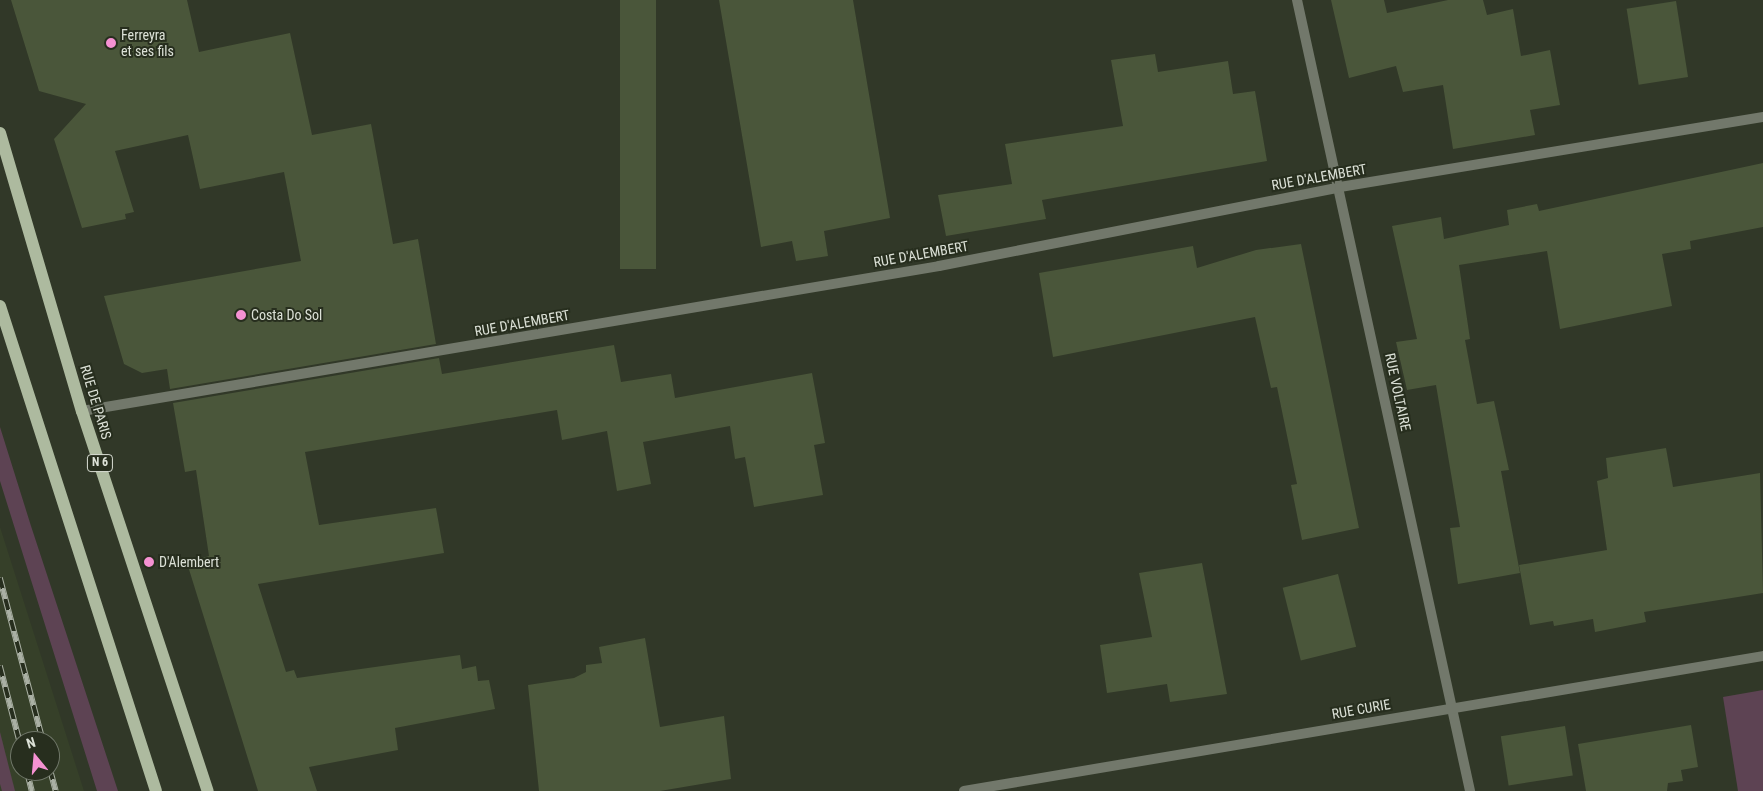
<!DOCTYPE html>
<html>
<head>
<meta charset="utf-8">
<style>
	body { margin:0 }
	#map { position:relative; width:1763px; height:791px; overflow:hidden; background:#313828; font-family:"Roboto Condensed",sans-serif }
	div>[style] { position:absolute }
	.built>* { inset:0; background:#364029 }
	.green>* { inset:0; background:#5d4353 }
	.building>* { inset:0; background:#4a563a; transform-origin:0 0 }
	.minor>* { height:10px; margin:-5px; padding:0 5px; transform-origin:5px; border-radius:5px; background:#72786b }
	.primary>* { height:12px; margin:-6px; padding:0 6px; transform-origin:6px; border-radius:6px; background:#adba9f }
	.rail>* { height:5.5px; margin-top:-2.75px; transform-origin:0; background:repeating-linear-gradient(90deg,#272e1e 0 11px,#aab0a4 0 22px); box-sizing:border-box; border-block:1px solid #aab0a4 }
	.dots>* { width:14px; height:14px; translate:-50% -50%; box-sizing:border-box; border:2px solid #272e1e; border-radius:50% }
	span { translate:-50% -50%; white-space:nowrap; text-align:center; line-height:1.15; -webkit-text-stroke:4px #272e1e; paint-order:stroke }
	.shield-label span { padding:1px 4px; background:#272e1e; border:1px solid; border-radius:4px; -webkit-text-stroke-width:0 }
	.shield-label { font-size:12px; color:#dce1d7; font-weight:700 }
	.poi-label { font-size:14px; color:#dce1d7 }
	.left { translate:0 -50%; text-align:left }
	.street-label { font-size:14px; color:#dce1d7 }
	.north { position:absolute; left:10px; top:731px; width:50px; height:50px; box-sizing:border-box; background:#272e1e; border:1px solid #6f7668; border-radius:50%; rotate:343deg; font-size:14px; font-weight:700; line-height:20px; text-align:center; color:#dce1d7 }
	.north::after { content:''; display:block; margin:auto; width:18px; height:22px; background:#f591d2; clip-path:polygon(50% 0,100% 100%,50% 72%,0 100%) }
</style>
</head>
<body>
<div id="map">
	<div class="built">
		<div style="clip-path:polygon(evenodd,0 527px,84px 791px,0 791px,0 527px,20px 741px,50px 741px,50px 771px,20px 771px,20px 741px)"></div>
	</div>
	<div class="green">
		<div style="clip-path:polygon(0 427px,31px 526px,118px 791px,97px 791px,0 481px)"></div>
		<div style="clip-path:polygon(1763px 690px,1763px 791px,1738px 791px,1723px 697px)"></div>
		<div style="clip-path:polygon(0 732px,15px 791px,2px 791px,0 784px)"></div>
	</div>
	<div class="building">
		<div style="clip-path:polygon(11px 0,187px 0,199px 52px,290px 33px,312px 135px,371px 124px,393px 244px,418px 239px,436px 344px,170px 389px,167px 369px,142px 373px,124px 364px,104px 296px,301px 261px,284px 172px,200px 189px,188px 135px,115px 151px,134px 212px,125px 214px,126px 219px,82px 228px,54px 139px,86px 104px,39px 91px)"></div>
		<div style="left:620px;top:0;width:36px;height:269px"></div>
		<div style="clip-path:polygon(719px 0,853px 0,890px 218px,824px 231px,828px 256px,796px 261px,792px 241px,761px 247px)"></div>
		<div style="clip-path:polygon(1331px 0,1384px 0,1387px 13px,1448px 0,1483px 0,1487px 15px,1513px 9px,1521px 56px,1550px 50px,1560px 105px,1530px 110px,1535px 135px,1453px 149px,1443px 85px,1403px 92px,1396px 66px,1349px 78px)"></div>
		<div style="left:1676px;top:1px;width:77px;height:50px;rotate:81deg"></div>
		<div style="clip-path:polygon(1155px 54px,1158px 72px,1228px 61px,1233px 94px,1255px 91px,1267px 161px,1042px 200px,1046px 219px,946px 236px,938px 195px,1012px 184px,1005px 144px,1123px 126px,1111px 60px)"></div>
		<div style="clip-path:polygon(1763px 163px,1763px 227px,1690px 241px,1691px 249px,1662px 254px,1672px 306px,1560px 329px,1547px 251px,1459px 265px,1470px 339px,1465px 340px,1477px 404px,1494px 401px,1509px 470px,1501px 471px,1520px 573px,1458px 584px,1450px 528px,1460px 527px,1436px 385px,1407px 390px,1396px 342px,1417px 339px,1392px 226px,1441px 217px,1444px 239px,1509px 225px,1507px 210px,1537px 204px,1539px 211px)"></div>
		<div style="clip-path:polygon(1301px 244px,1359px 528px,1302px 540px,1291px 485px,1297px 484px,1277px 387px,1271px 388px,1255px 317px,1053px 357px,1039px 273px,1193px 246px,1197px 268px,1256px 250px)"></div>
		<div style="clip-path:polygon(614px 345px,621px 382px,671px 374px,675px 398px,812px 373px,825px 443px,814px 445px,823px 495px,754px 507px,745px 457px,735px 459px,730px 426px,643px 442px,651px 484px,617px 491px,607px 431px,562px 440px,557px 410px,305px 452px,319px 525px,436px 508px,444px 553px,258px 584px,286px 672px,294px 670px,297px 678px,460px 655px,462px 669px,476px 666px,478px 681px,489px 680px,495px 709px,395px 728px,398px 750px,309px 767px,317px 791px,258px 791px,187px 563px,209px 556px,196px 470px,185px 472px,173px 403px,439px 358px,442px 374px)"></div>
		<div style="clip-path:polygon(1666px 448px,1673px 487px,1760px 473px,1763px 593px,1644px 612px,1646px 622px,1595px 632px,1593px 619px,1554px 626px,1553px 621px,1530px 625px,1519px 565px,1607px 550px,1597px 481px,1608px 478px,1606px 458px)"></div>
		<div style="clip-path:polygon(1202px 563px,1227px 694px,1170px 702px,1167px 684px,1107px 693px,1100px 645px,1152px 637px,1139px 573px)"></div>
		<div style="left:1338px;top:574px;width:75px;height:57px;rotate:76deg"></div>
		<div style="clip-path:polygon(645px 638px,660px 727px,724px 716px,731px 779px,660px 791px,539px 791px,528px 685px,574px 678px,586px 672px,586px 665px,602px 663px,599px 647px)"></div>
		<div style="clip-path:polygon(1691px 725px,1698px 767px,1681px 770px,1683px 781px,1668px 783px,1667px 791px,1586px 791px,1578px 744px)"></div>
		<div style="left:1565px;top:726px;width:50px;height:65px;rotate:81deg"></div>
	</div>
	<div class="minor">
		<div style="left:1297px;top:0;width:810px;rotate:77.66deg"></div>
		<div style="left:82px;top:411px;width:869px;rotate:-9.6deg"></div>
		<div style="left:939px;top:266px;width:409px;rotate:-11.1deg"></div>
		<div style="left:1340px;top:187px;width:429px;rotate:-9.4deg"></div>
		<div style="left:964px;top:791px;width:810px;rotate:-9.59deg"></div>
	</div>
	<div class="primary">
		<div style="left:0;top:133px;width:290px;rotate:73.6deg"></div>
		<div style="left:82px;top:411px;width:400px;rotate:71.7deg"></div>
		<div style="left:0;top:306px;width:509px;rotate:72.17deg"></div>
	</div>
	<div class="rail">
		<div style="left:0;top:578px;width:169px;rotate:75.2deg"></div>
		<div style="left:0;top:666px;width:80px;rotate:75.4deg"></div>
		<div style="left:50px;top:769px;width:23px;rotate:75deg"></div>
		<div style="left:27px;top:771px;width:21px;rotate:76deg"></div>
	</div>
	<div class="dots">
		<div style="left:111px;top:43px;background:#f591d2"></div>
		<div style="left:241px;top:315px;background:#f591d2"></div>
		<div style="left:149px;top:562px;background:#f591d2"></div>
	</div>
	<div class="shield-label">
		<span style="left:100px;top:463px">N 6</span>
	</div>
	<div class="poi-label">
		<span class="left" style="left:121px;top:43px">Ferreyra<br>et ses fils</span>
		<span class="left" style="left:251px;top:315px">Costa Do Sol</span>
		<span class="left" style="left:159px;top:562px">D'Alembert</span>
	</div>
	<div class="street-label">
		<span style="left:1319px;top:177px;rotate:-10deg">RUE D'ALEMBERT</span>
		<span style="left:921px;top:254px;rotate:-10deg">RUE D'ALEMBERT</span>
		<span style="left:522px;top:323px;rotate:-10deg">RUE D'ALEMBERT</span>
		<span style="left:1398px;top:392px;rotate:78deg">RUE VOLTAIRE</span>
		<span style="left:96px;top:402px;rotate:73deg">RUE DE PARIS</span>
		<span style="left:1361px;top:709px;rotate:-10deg">RUE CURIE</span>
	</div>
	<div class="north">N</div>
</div>
</body>
</html>
